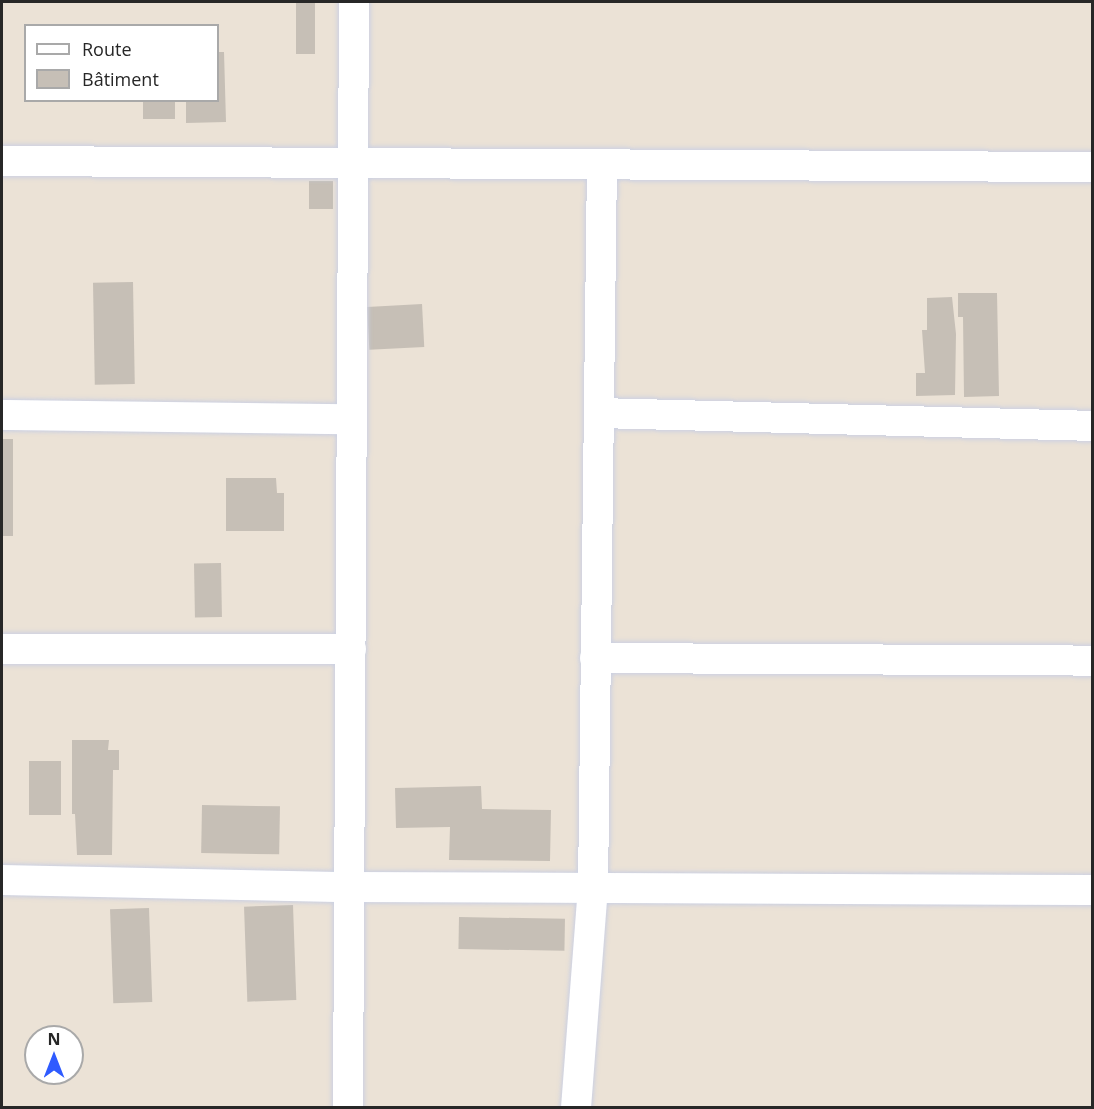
<!DOCTYPE html>
<html>
<head>
<meta charset="utf-8">
<style>
	body { margin:0 }
	#map { position:relative; width:1094px; height:1109px; overflow:hidden; background:#ebe2d6; font-family:"Open Sans",sans-serif }
	div>[style] { position:absolute }
	.building>* { inset:0; background:#c6bfb6; transform-origin:0 0 }
	.roads { filter:drop-shadow(0 0 2px #cbd0e2) drop-shadow(0 0 2px #cbd0e2) }
	.minor>* { height:30px; margin:-15px; padding:0 15px; transform-origin:15px; border-radius:15px; background:#fff }
	span { translate:-50% -50%; white-space:nowrap; text-align:center; line-height:1.15; -webkit-text-stroke:6px #fff; paint-order:stroke }
	.frame { position:absolute; inset:0; border:3px solid #272727; pointer-events:none }
	.legend { position:absolute; left:24px; top:24px; width:195px; height:78px; box-sizing:border-box; background:#fff; border:2px solid #a9a9a9; margin:0; padding:8px 10px; list-style:none; font-size:18px; color:#272727 }
	.legend li { display:flex; align-items:center; gap:12px; height:30px }
	.legend b { width:30px; border:2px solid #a9a9a9 }
	.north { position:absolute; left:24px; top:1025px; width:60px; height:60px; box-sizing:border-box; background:#fff; border:2px solid #a9a9a9; border-radius:50%; rotate:0deg; font-size:16px; font-weight:700; line-height:24px; text-align:center; color:#272727 }
	.north::after { content:''; display:block; margin:auto; width:21px; height:27px; background:#2f5bff; clip-path:polygon(50% 0,100% 100%,50% 72%,0 100%) }
</style>
</head>
<body>
<div id="map">
	<div class="building">
		<div style="left:296px;top:2px;width:19px;height:52px"></div>
		<div style="clip-path:polygon(218px 52px,224px 52px,226px 122px,186px 123px,186px 100px,218px 100px)"></div>
		<div style="left:143px;top:100px;width:32px;height:19px"></div>
		<div style="left:309px;top:181px;width:24px;height:28px"></div>
		<div style="left:133px;top:282px;width:102px;height:40px;rotate:89deg"></div>
		<div style="clip-path:polygon(958px 293px,997px 293px,999px 396px,964px 397px,963px 317px,958px 317px)"></div>
		<div style="clip-path:polygon(952px 297px,956px 334px,955px 395px,916px 396px,916px 373px,925px 373px,922px 330px,927px 330px,927px 298px)"></div>
		<div style="left:422px;top:304px;width:43px;height:55px;rotate:87deg"></div>
		<div style="left:2px;top:439px;width:11px;height:97px"></div>
		<div style="clip-path:polygon(226px 478px,276px 478px,277px 493px,284px 493px,284px 531px,226px 531px)"></div>
		<div style="left:221px;top:563px;width:54px;height:27px;rotate:89deg"></div>
		<div style="clip-path:polygon(72px 740px,109px 740px,108px 750px,119px 750px,119px 770px,113px 770px,112px 855px,77px 855px,75px 814px,72px 814px)"></div>
		<div style="left:29px;top:761px;width:32px;height:54px"></div>
		<div style="clip-path:polygon(481px 786px,482px 809px,551px 810px,550px 861px,449px 860px,450px 827px,396px 828px,395px 788px)"></div>
		<div style="left:202px;top:805px;width:78px;height:48px;rotate:1deg"></div>
		<div style="left:293px;top:905px;width:95px;height:49px;rotate:88deg"></div>
		<div style="left:149px;top:908px;width:94px;height:39px;rotate:88deg"></div>
		<div style="left:459px;top:917px;width:106px;height:32px;rotate:1deg"></div>
	</div>
	<div class="roads">
		<div class="minor">
			<div style="left:2px;top:161px;width:1090px;rotate:0.32deg"></div>
			<div style="left:599px;top:413px;width:493px;rotate:1.5deg"></div>
			<div style="left:2px;top:415px;width:350px;rotate:0.7deg"></div>
			<div style="left:2px;top:649px;width:349px"></div>
			<div style="left:595px;top:658px;width:497px;rotate:0.3deg"></div>
			<div style="left:2px;top:880px;width:347px;rotate:1.2deg"></div>
			<div style="left:349px;top:887px;width:743px;rotate:0.23deg"></div>
			<div style="left:348px;top:1108px;width:1106px;rotate:-89.69deg"></div>
			<div style="left:576px;top:1108px;width:221px;rotate:-85.6deg"></div>
			<div style="left:593px;top:888px;width:724px;rotate:-89.29deg"></div>
		</div>
	</div>
	<div class="frame"></div>
	<ul class="legend">
	<li><b style="height:8px;background:#fff"></b>Route</li>
	<li><b style="height:16px;background:#c6bfb6"></b>Bâtiment</li>
	</ul>
	<div class="north">N</div>
</div>
</body>
</html>
